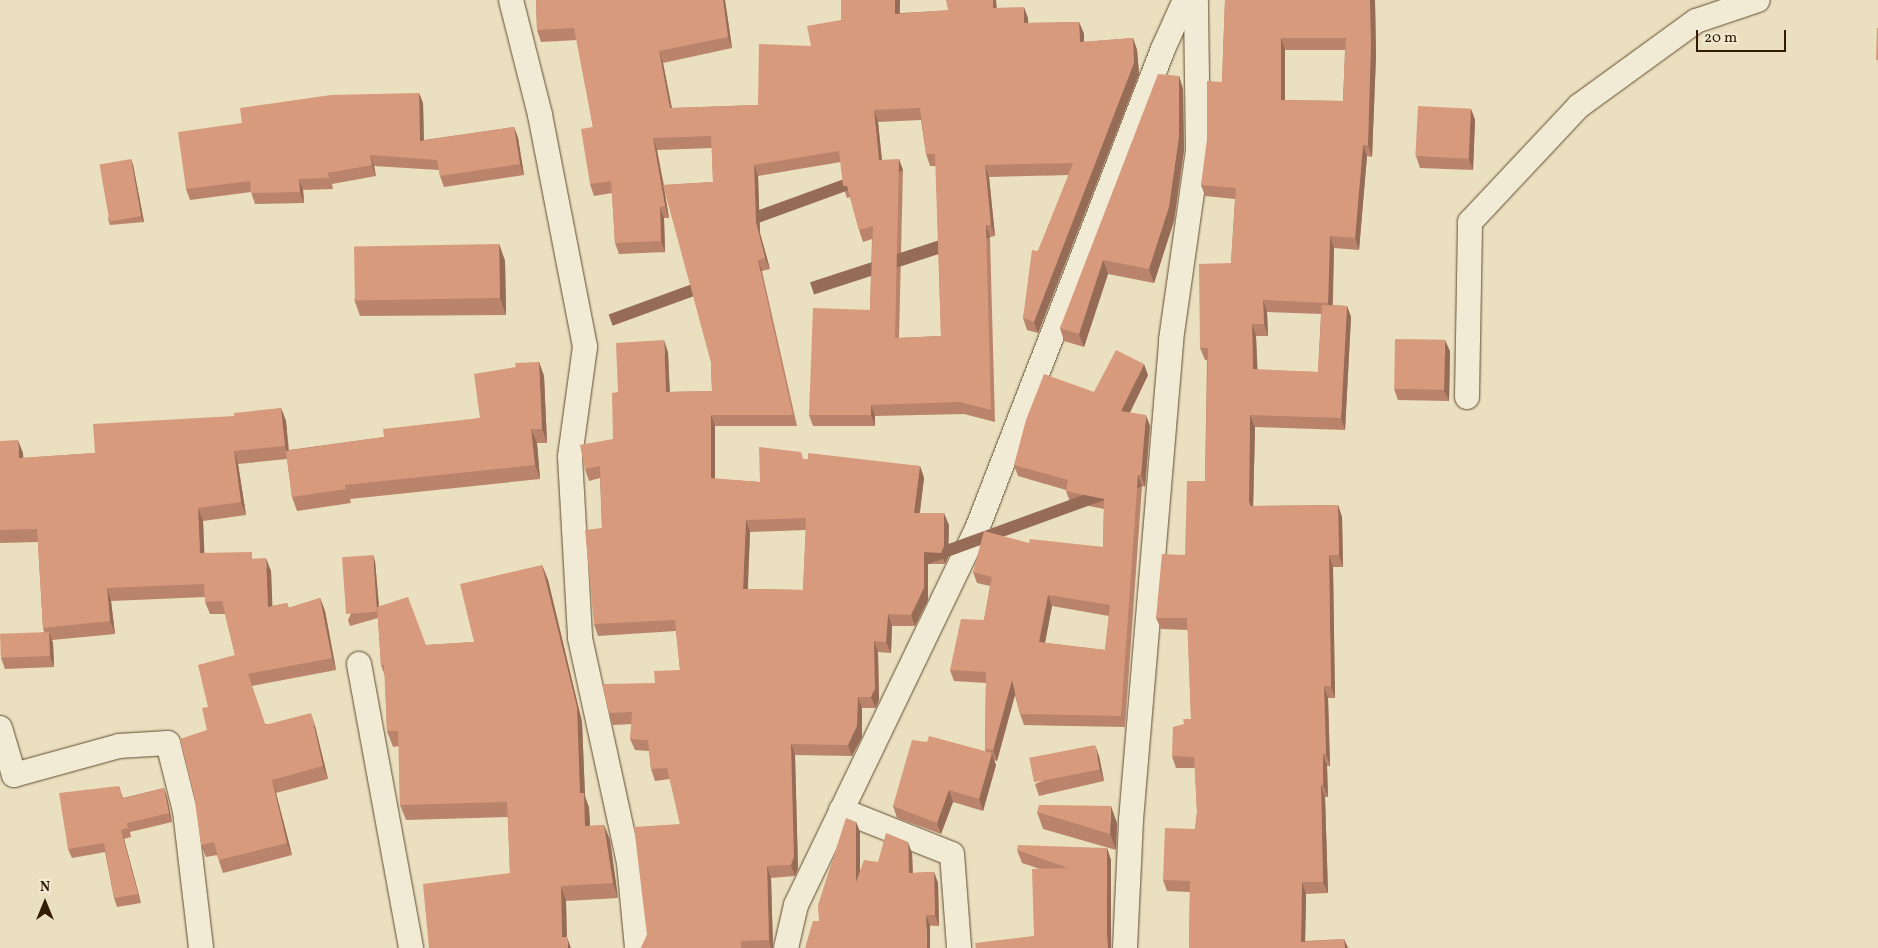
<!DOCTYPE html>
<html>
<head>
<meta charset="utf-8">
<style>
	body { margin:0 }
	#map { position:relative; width:1878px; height:948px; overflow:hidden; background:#eadfbe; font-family:Vollkorn,serif }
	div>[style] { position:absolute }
	.roads { filter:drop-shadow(0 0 1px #5f4c30) drop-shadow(0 0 1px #5f4c30) }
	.minor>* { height:24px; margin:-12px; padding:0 12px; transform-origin:12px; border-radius:12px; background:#f1ead5 }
	.wall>* { inset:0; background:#b9846b }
	.shaded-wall>* { inset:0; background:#966c57; transform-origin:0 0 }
	.building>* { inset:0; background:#d79a7c; transform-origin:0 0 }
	span { translate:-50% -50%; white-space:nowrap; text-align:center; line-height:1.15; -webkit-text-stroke:4px #f1ead5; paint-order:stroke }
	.north { position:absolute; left:20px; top:878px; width:50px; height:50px; -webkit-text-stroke:4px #f1ead5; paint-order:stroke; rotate:0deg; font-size:14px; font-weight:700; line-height:20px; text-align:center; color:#311b01 }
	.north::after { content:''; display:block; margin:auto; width:18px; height:22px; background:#311b01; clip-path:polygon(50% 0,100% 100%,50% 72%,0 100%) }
	.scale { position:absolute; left:1696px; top:30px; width:90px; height:22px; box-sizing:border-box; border:2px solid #311b01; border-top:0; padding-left:6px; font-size:15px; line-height:18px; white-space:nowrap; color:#311b01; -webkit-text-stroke:4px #f1ead5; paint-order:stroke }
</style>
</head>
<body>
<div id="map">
	<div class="roads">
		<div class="minor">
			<div style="left:511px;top:0;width:119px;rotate:75.8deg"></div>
			<div style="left:540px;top:115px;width:236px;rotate:79deg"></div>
			<div style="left:585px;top:347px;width:111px;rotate:97.8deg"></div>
			<div style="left:570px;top:457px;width:181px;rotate:86.8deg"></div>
			<div style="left:580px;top:638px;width:230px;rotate:77.7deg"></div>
			<div style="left:629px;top:863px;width:85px;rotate:84.6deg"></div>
			<div style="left:1467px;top:397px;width:175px;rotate:-89deg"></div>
			<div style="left:1470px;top:222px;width:159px;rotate:-46.8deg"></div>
			<div style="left:1579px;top:106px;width:145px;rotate:-36deg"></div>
			<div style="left:1696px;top:21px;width:65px;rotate:-18.7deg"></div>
			<div style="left:359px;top:664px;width:289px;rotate:79.6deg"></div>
			<div style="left:0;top:728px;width:49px;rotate:73.4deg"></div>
			<div style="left:14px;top:775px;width:109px;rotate:-15.4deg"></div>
			<div style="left:119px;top:746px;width:49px;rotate:-3.5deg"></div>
			<div style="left:168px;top:743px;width:70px;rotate:76deg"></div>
			<div style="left:185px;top:811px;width:138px;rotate:83.3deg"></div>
			<div style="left:841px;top:810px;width:119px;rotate:21.6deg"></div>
			<div style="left:952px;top:854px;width:94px;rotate:85.7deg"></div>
			<div style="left:786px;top:948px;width:44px;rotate:-76.9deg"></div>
			<div style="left:796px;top:905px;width:417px;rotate:-64.3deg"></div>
			<div style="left:977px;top:529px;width:515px;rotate:-68.82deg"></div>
			<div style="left:1163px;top:49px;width:54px;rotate:-65.8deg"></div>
			<div style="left:1125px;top:948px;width:128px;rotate:-87.3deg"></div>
			<div style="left:1131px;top:820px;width:482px;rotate:-85.2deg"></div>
			<div style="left:1171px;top:340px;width:191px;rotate:-81.9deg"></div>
			<div style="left:1198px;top:151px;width:151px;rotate:-90.8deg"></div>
		</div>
	</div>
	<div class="wall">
		<div style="clip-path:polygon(evenodd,536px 0,725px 0,732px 48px,663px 63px,672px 108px,758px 105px,811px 46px,841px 20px,900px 0,900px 13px,997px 8px,1028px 18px,1028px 23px,1079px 22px,1084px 34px,1084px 42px,1133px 38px,1137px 50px,1139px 74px,1038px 333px,1027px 330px,1023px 318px,1038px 251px,1069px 175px,989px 177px,995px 236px,990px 237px,995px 422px,964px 414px,875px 416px,875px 426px,813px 426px,809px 415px,870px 310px,872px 239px,863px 242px,859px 230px,850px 197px,847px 198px,843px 186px,841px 162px,758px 176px,760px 233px,770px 269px,762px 271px,797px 426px,715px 426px,715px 479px,760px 482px,804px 459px,920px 466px,924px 478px,920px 513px,949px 525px,948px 557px,945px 564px,928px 564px,928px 600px,915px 626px,892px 626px,891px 653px,878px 652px,879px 700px,876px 708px,862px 708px,862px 737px,852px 756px,795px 755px,798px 869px,795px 876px,771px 878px,773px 948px,641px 948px,647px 935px,680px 824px,670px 779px,655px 781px,651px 769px,649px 751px,635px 750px,630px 739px,632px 724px,613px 725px,609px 713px,655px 683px,680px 670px,676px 631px,598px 636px,594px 624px,602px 528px,600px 478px,589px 481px,585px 469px,613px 439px,618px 392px,668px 352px,670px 392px,712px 391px,711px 362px,664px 186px,669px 218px,664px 218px,665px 252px,619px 254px,615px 243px,612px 193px,594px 196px,590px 184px,593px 127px,577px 40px,541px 42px,537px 30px,536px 0,921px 120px,926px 154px,930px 166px,936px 166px,941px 336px,899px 338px,903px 170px,882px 160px,878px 122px,921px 120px,536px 0,712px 148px,713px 182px,664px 185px,657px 150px,712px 148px,536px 0,806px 530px,803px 590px,748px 589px,750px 532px,806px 530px)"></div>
		<div style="clip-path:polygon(evenodd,1225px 0,1375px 0,1376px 56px,1372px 157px,1367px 156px,1359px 250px,1334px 248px,1333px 305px,1347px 306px,1351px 317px,1345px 430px,1255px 427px,1253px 506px,1338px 505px,1342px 517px,1343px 567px,1333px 567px,1335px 698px,1328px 698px,1330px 766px,1327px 766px,1328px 797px,1325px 797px,1328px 893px,1306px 894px,1305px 941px,1344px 939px,1348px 948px,1189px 948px,1190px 892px,1167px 891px,1163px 880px,1195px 829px,1197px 812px,1195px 768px,1176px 768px,1172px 756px,1184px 724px,1191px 719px,1188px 630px,1161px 629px,1156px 618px,1185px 555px,1205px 481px,1207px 360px,1205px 360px,1200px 348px,1231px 263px,1235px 199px,1205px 196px,1201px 185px,1222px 82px,1225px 0,1285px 50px,1345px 50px,1343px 101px,1285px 100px,1285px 50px,1225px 0,1267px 312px,1321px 314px,1318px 372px,1257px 370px,1256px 336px,1268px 336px,1267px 312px)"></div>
		<div style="clip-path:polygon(1179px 76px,1183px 89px,1184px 150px,1174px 221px,1154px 283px,1108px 274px,1084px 347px,1064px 341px,1060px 328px)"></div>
		<div style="clip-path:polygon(419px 93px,423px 103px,424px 140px,514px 127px,518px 138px,524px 175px,444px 187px,440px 176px,439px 170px,374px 166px,376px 176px,332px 184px,333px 189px,303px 190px,304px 203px,255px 204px,251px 192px,190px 200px,186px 189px,242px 123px)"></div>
		<div style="clip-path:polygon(1471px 109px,1475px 120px,1473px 170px,1420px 168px,1416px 156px)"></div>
		<div style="clip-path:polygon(131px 159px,133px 165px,144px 222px,110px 225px,108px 219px)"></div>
		<div style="clip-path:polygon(499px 244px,505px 261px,506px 315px,360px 316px,354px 299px)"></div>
		<div style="clip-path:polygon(1450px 351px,1449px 401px,1398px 400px,1394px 389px)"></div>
		<div style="clip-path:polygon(539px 362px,544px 376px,547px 443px,537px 443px,540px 479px,350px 499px,351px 503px,297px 511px,292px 497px,287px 459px,238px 464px,246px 515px,203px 521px,204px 553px,254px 559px,271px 571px,272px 606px,287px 603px,289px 608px,320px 598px,325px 611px,336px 670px,252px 686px,265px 724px,315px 726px,328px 779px,276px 793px,292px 855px,223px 873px,217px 855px,206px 857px,201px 845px,208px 707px,235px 655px,225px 614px,210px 614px,205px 602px,205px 597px,111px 601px,115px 634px,52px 640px,53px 643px,54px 667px,5px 669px,1px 658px,44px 632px,43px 628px,38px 542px,0 543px,0 441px,23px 453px,23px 458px,95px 453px,234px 416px,281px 408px,286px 421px,289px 450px,384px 437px,480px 418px,516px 367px)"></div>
		<div style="clip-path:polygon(evenodd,1148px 375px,1130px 413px,1150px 426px,1145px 487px,1142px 486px,1125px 727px,1024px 725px,1020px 714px,1015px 695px,997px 761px,994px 760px,996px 765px,983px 811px,953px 802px,941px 834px,897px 818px,893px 806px,986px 752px,985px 749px,986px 683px,954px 681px,950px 670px,984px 620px,990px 586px,977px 583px,973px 572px,1029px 543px,1103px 547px,1104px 509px,1070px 502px,1066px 491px,1066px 490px,1018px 476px,1014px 465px,1094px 392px,1148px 375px,1052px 606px,1109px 616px,1105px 650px,1045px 643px,1052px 606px)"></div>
		<div style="clip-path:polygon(375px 561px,379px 607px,426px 645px,474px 642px,542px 565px,548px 580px,582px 722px,585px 796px,589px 808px,590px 826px,604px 825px,610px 840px,618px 898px,566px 901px,567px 937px,510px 873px,508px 817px,406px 820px,400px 805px,399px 746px,393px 747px,387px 731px,385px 676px,381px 665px,378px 618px,350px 626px,348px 620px)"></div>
		<div style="clip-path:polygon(1099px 756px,1104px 781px,1039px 796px,1035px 784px)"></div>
		<div style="clip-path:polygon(119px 786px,123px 798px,164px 788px,167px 797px,172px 822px,130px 832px,131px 837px,124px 839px,141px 903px,117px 907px,114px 898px,105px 852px,72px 858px,68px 849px)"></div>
		<div style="clip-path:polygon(1037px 812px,1117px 823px,1116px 850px,1043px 829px)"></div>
		<div style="clip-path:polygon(856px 822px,860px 832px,860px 871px,878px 862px,912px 853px,913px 873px,934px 872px,938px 883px,939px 926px,819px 921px)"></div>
		<div style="clip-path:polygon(1107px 848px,1111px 860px,1111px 948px,976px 948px,1034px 936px,1040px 869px,1022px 863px,1017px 850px)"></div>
	</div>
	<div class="shaded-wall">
		<div style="clip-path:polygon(723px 0,725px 0,732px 48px,728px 37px)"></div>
		<div style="clip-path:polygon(895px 0,900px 0,899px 25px,895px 14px)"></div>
		<div style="clip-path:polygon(993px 0,996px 0,998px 20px,993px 8px)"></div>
		<div style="clip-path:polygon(1370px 0,1375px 0,1376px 56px,1372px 157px,1368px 145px)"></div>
		<div style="clip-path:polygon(1024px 7px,1028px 18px,1029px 35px,1024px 23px)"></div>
		<div style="clip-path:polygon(1079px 22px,1084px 34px,1084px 53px,1080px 42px)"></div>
		<div style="clip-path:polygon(1133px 38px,1137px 50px,1139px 74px,1038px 333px,1034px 322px)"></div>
		<div style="clip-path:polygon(1281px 38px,1285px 50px,1285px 112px,1281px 100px)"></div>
		<div style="clip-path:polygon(659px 51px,663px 63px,674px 120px,670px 108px)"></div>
		<div style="clip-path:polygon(1179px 76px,1183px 89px,1184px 150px,1174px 221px,1154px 283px,1149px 269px)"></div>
		<div style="clip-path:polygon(419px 93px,423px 103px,424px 152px,420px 141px)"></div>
		<div style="clip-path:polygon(1471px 109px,1475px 120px,1473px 170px,1469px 159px)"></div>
		<div style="clip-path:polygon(874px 110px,878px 122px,883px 171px,879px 160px)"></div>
		<div style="clip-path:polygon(514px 127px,518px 138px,524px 175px,520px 164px)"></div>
		<div style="clip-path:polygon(653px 138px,657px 150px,669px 218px,665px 206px)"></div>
		<div style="clip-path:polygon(1363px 145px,1367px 156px,1359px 250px,1355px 238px)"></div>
		<div style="clip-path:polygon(370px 155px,374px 166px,376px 176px,372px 165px)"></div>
		<div style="clip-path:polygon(131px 159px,133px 165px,144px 222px,141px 216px)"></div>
		<div style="left:899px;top:159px;width:12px;height:179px;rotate:70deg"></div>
		<div style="clip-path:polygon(754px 165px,758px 176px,760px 233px,770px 269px,765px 258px,756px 222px)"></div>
		<div style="clip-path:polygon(985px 165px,989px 177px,995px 236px,991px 225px)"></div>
		<div style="clip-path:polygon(299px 179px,303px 190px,304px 203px,300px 192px)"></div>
		<div style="clip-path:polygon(660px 207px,664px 218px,665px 252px,661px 241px)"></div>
		<div style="left:986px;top:225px;width:13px;height:185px;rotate:72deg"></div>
		<div style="clip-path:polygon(1330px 236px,1334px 248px,1332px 314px,1328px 303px)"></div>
		<div style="clip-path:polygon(499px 244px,505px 261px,506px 315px,500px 298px)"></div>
		<div style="left:758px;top:260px;width:12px;height:159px;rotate:70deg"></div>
		<div style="clip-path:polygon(1103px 260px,1108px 274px,1084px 347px,1079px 334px)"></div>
		<div style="clip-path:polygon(1263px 300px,1267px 312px,1268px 336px,1264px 324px)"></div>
		<div style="clip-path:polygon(1347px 306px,1351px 317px,1345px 430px,1341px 418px)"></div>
		<div style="clip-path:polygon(1252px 324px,1256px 336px,1258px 381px,1253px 369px)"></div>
		<div style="clip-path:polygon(664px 340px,668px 352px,670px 403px,666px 392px)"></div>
		<div style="clip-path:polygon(1445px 340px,1450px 351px,1449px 401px,1444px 390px)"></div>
		<div style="clip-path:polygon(539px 362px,544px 376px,547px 443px,542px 429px)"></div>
		<div style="clip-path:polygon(1144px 364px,1148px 375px,1125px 422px,1121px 411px)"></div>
		<div style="clip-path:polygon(871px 405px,875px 416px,875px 426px,871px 415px)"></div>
		<div style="clip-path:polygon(281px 408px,286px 421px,289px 459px,285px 446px)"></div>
		<div style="clip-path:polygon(711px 415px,715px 426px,715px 490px,711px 478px)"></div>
		<div style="clip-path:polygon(1146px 415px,1150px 426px,1145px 487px,1141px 475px)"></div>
		<div style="clip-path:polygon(1250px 415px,1255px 427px,1253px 513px,1249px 501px)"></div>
		<div style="clip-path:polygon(531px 429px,537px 443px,540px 479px,535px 465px)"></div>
		<div style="clip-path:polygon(18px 440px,23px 453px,24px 471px,19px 458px)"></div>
		<div style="clip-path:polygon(234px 451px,238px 464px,246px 515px,241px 502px)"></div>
		<div style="clip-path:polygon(920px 466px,924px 478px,918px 524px,914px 513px)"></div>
		<div style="left:1138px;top:475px;width:12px;height:242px;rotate:70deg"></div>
		<div style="clip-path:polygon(1338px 505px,1342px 517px,1343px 567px,1339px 555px)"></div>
		<div style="clip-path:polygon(198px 508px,203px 521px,205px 566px,200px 553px)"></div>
		<div style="clip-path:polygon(944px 513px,949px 525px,948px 557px,945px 564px,941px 553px)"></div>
		<div style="clip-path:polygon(746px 520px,750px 532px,747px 600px,743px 589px)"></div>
		<div style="clip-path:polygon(924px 552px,928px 564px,928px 600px,915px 626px,911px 615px)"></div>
		<div style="clip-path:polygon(373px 555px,375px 561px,380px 618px,377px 612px)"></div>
		<div style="clip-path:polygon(1329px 555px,1333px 567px,1335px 698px,1331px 686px)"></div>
		<div style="clip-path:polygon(266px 558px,271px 571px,273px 620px,268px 607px)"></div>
		<div style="clip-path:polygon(542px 565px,548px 580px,582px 722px,585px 796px,589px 808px,591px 841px,585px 826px)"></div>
		<div style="clip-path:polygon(107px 588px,111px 601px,115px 634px,110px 621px)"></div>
		<div style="clip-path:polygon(1048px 595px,1052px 606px,1043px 653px,1039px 642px)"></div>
		<div style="clip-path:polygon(320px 598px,325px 611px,336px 670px,332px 658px)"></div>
		<div style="clip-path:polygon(888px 614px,892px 626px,891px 653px,886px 642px)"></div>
		<div style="clip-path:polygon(49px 632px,53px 643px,54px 667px,50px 656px)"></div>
		<div style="clip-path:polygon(874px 641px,878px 652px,879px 700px,876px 708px,871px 697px)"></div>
		<div style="clip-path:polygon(1012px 680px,1016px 691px,997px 761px,993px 750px)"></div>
		<div style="clip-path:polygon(1324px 686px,1328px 698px,1330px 766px,1326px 754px)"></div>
		<div style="clip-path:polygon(858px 697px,862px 708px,862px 737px,852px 756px,848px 745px)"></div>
		<div style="clip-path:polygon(311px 713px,315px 726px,328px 779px,323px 766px)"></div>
		<div style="clip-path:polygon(791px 744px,795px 755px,798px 869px,795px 876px,791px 865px)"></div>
		<div style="clip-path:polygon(1095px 745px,1099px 756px,1104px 781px,1100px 770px)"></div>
		<div style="clip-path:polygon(992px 753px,996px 765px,983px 811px,979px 799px)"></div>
		<div style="clip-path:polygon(1323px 754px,1327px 766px,1328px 797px,1323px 785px)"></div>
		<div style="clip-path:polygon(272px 780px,276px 793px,292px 855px,287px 843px)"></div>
		<div style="clip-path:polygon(1321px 785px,1325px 797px,1328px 893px,1323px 882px)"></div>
		<div style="clip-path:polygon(164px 788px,167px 797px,172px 822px,169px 813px)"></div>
		<div style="clip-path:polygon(949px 790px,953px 802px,941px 834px,937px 823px)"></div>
		<div style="clip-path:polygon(1111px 806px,1117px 823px,1116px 850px,1110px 834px)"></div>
		<div style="clip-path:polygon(856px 822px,860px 832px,860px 893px,856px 882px)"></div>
		<div style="clip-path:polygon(604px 825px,610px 840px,618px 898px,613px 883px)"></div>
		<div style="clip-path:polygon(121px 830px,124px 839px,141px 903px,138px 894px)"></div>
		<div style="clip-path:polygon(908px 842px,912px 853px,913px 884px,909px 873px)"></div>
		<div style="clip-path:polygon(1107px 848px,1111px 860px,1111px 948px,1108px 948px,1107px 935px)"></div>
		<div style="clip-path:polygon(767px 866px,771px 878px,773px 948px,771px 948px,769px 940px)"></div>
		<div style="clip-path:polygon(934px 872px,938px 883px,939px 926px,935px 915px)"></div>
		<div style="clip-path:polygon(1302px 882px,1306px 894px,1305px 948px,1301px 942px)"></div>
		<div style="clip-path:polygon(561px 886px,566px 901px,567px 948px,562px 937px)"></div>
		<div style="clip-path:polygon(926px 915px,930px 926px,930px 948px,927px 948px)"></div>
		<div style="clip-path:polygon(567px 937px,571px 948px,568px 948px)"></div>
		<div style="clip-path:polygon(1344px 939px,1348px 948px,1345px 948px)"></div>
	</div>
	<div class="building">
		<div style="clip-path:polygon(evenodd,536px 0,723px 0,728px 37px,659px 51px,670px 108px,758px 105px,759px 44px,811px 46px,807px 26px,841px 20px,841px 0,895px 0,895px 14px,948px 10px,946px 0,993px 0,993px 8px,1024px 7px,1024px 23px,1079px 22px,1080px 42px,1133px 38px,1134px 63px,1034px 322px,1023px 318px,1032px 250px,1038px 251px,1073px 163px,985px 165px,991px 225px,986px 225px,991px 410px,960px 402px,871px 405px,871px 415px,809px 415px,813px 308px,870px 310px,873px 226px,859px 230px,847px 186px,843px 186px,839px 151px,754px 165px,756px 222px,765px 258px,758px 260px,793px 415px,711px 415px,711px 478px,760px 482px,759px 447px,801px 452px,803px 459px,808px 459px,808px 453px,920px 466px,914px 513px,944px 513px,944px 546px,941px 553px,924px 552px,924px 588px,911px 615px,888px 614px,886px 642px,874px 641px,875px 689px,871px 697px,858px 697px,857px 726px,848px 745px,791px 744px,794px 857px,791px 865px,767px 866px,769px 940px,741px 941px,741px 948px,641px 948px,647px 935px,634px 827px,680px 824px,667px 768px,651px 769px,648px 740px,630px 739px,632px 712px,609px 713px,602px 684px,655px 683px,654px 671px,680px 670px,675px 620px,594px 624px,585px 530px,602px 528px,600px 466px,585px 469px,580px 445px,613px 439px,612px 393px,618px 392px,616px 343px,664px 340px,666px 392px,712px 391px,711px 362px,663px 185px,713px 182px,711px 136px,653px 138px,665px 206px,660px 207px,661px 241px,615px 243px,611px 181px,590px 184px,581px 129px,593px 127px,574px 28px,537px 30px,536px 0,920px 108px,926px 154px,935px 154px,941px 336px,895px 338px,899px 159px,879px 160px,874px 110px,920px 108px,536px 0,806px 518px,803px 590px,743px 589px,746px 520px,806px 518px)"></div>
		<div style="clip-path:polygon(evenodd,1225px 0,1370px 0,1371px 45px,1368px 145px,1363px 145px,1355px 238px,1330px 236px,1328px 303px,1263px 300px,1264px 324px,1252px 324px,1253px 369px,1318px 372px,1322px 305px,1347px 306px,1341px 418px,1250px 415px,1249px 501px,1250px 506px,1338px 505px,1339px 555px,1329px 555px,1331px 686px,1324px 686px,1326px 754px,1323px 754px,1323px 785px,1321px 785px,1323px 882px,1302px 882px,1301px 942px,1344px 939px,1345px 948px,1189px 948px,1190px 881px,1163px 880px,1165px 828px,1195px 829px,1197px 812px,1194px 757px,1172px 756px,1173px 727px,1184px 724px,1183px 719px,1191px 719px,1187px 618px,1156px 618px,1162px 554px,1185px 555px,1187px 481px,1205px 481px,1208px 348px,1200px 348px,1199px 264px,1231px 263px,1236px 188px,1201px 185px,1207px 139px,1207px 81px,1222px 82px,1225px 0,1281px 38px,1346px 38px,1343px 101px,1281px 100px,1281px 38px)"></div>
		<div style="clip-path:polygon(1877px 28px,1878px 28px,1878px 60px,1876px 60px)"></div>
		<div style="clip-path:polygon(1158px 74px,1179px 76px,1179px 137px,1169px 207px,1149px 269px,1103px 260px,1079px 334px,1060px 328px)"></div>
		<div style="clip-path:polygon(419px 93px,420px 141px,514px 127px,520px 164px,440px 176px,437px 160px,370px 155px,372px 165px,328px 173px,329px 178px,299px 179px,300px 192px,251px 193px,250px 181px,186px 189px,178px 132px,242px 123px,240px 108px,331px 95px)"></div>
		<div style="left:1418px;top:106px;width:53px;height:50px;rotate:3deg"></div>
		<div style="left:131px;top:159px;width:58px;height:32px;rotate:80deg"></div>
		<div style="left:499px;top:244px;width:54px;height:145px;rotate:89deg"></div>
		<div style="left:1395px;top:339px;width:50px;height:50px;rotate:1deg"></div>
		<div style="clip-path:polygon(evenodd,1116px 350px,1144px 364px,1121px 411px,1146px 415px,1141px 475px,1138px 475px,1121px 716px,1020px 714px,1012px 680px,993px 750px,985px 749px,986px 672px,950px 670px,961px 619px,984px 620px,992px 577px,973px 572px,984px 531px,1029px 543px,1030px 539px,1103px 547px,1104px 499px,1066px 491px,1068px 480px,1014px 465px,1026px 420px,1044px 374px,1094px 392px,1116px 350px,1048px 595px,1110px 605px,1105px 650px,1039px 642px,1048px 595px)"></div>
		<div style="clip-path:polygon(539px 362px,542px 429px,531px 429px,535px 465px,345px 485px,346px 489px,292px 497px,286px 451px,384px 437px,383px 429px,480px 418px,474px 374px,516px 367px,515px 363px)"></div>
		<div style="clip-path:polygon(281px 408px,285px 446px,234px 451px,241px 502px,198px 508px,200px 553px,252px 552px,252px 559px,266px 558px,268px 607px,287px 603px,288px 608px,320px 598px,332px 658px,248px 674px,265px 725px,311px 713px,323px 766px,272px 780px,287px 843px,219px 860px,214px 842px,201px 845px,194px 795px,180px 739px,207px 730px,202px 708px,208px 707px,198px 665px,235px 655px,222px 601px,205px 602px,204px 584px,107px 588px,110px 621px,43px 628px,37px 529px,0 530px,0 441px,18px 440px,19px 458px,95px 453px,93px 424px,234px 416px,234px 413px)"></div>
		<div style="left:373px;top:555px;width:57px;height:31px;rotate:86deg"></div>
		<div style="clip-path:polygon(542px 565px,577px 707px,580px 793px,584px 793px,585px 826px,604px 825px,613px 883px,561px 886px,562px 937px,567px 937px,568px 948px,429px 948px,423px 884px,510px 873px,507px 802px,400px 805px,398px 731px,387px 731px,384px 665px,381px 665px,377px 607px,408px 597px,426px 645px,474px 642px,460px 584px)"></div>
		<div style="left:49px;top:632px;width:24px;height:49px;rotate:88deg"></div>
		<div style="clip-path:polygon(929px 736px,992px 753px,979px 799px,949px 790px,937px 823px,893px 806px,912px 740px,927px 742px)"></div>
		<div style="left:1095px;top:745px;width:25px;height:67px;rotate:79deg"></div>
		<div style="clip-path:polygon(119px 786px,122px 799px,164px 788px,169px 813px,127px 823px,128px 828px,121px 830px,138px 894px,114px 898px,104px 843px,68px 849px,59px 793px)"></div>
		<div style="clip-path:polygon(1039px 805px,1111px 806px,1110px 834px,1037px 812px)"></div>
		<div style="clip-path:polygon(846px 818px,856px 822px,856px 882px,864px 860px,878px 862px,886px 833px,908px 842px,909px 873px,934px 872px,935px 915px,926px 915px,927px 948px,805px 948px,813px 921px,819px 921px,818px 905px)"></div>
		<div style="clip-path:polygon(1018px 845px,1107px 848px,1107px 935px,1108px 948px,976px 948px,975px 943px,1034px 936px,1032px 869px,1068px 868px,1017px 850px)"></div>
	</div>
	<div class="north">N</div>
	<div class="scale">20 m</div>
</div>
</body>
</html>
